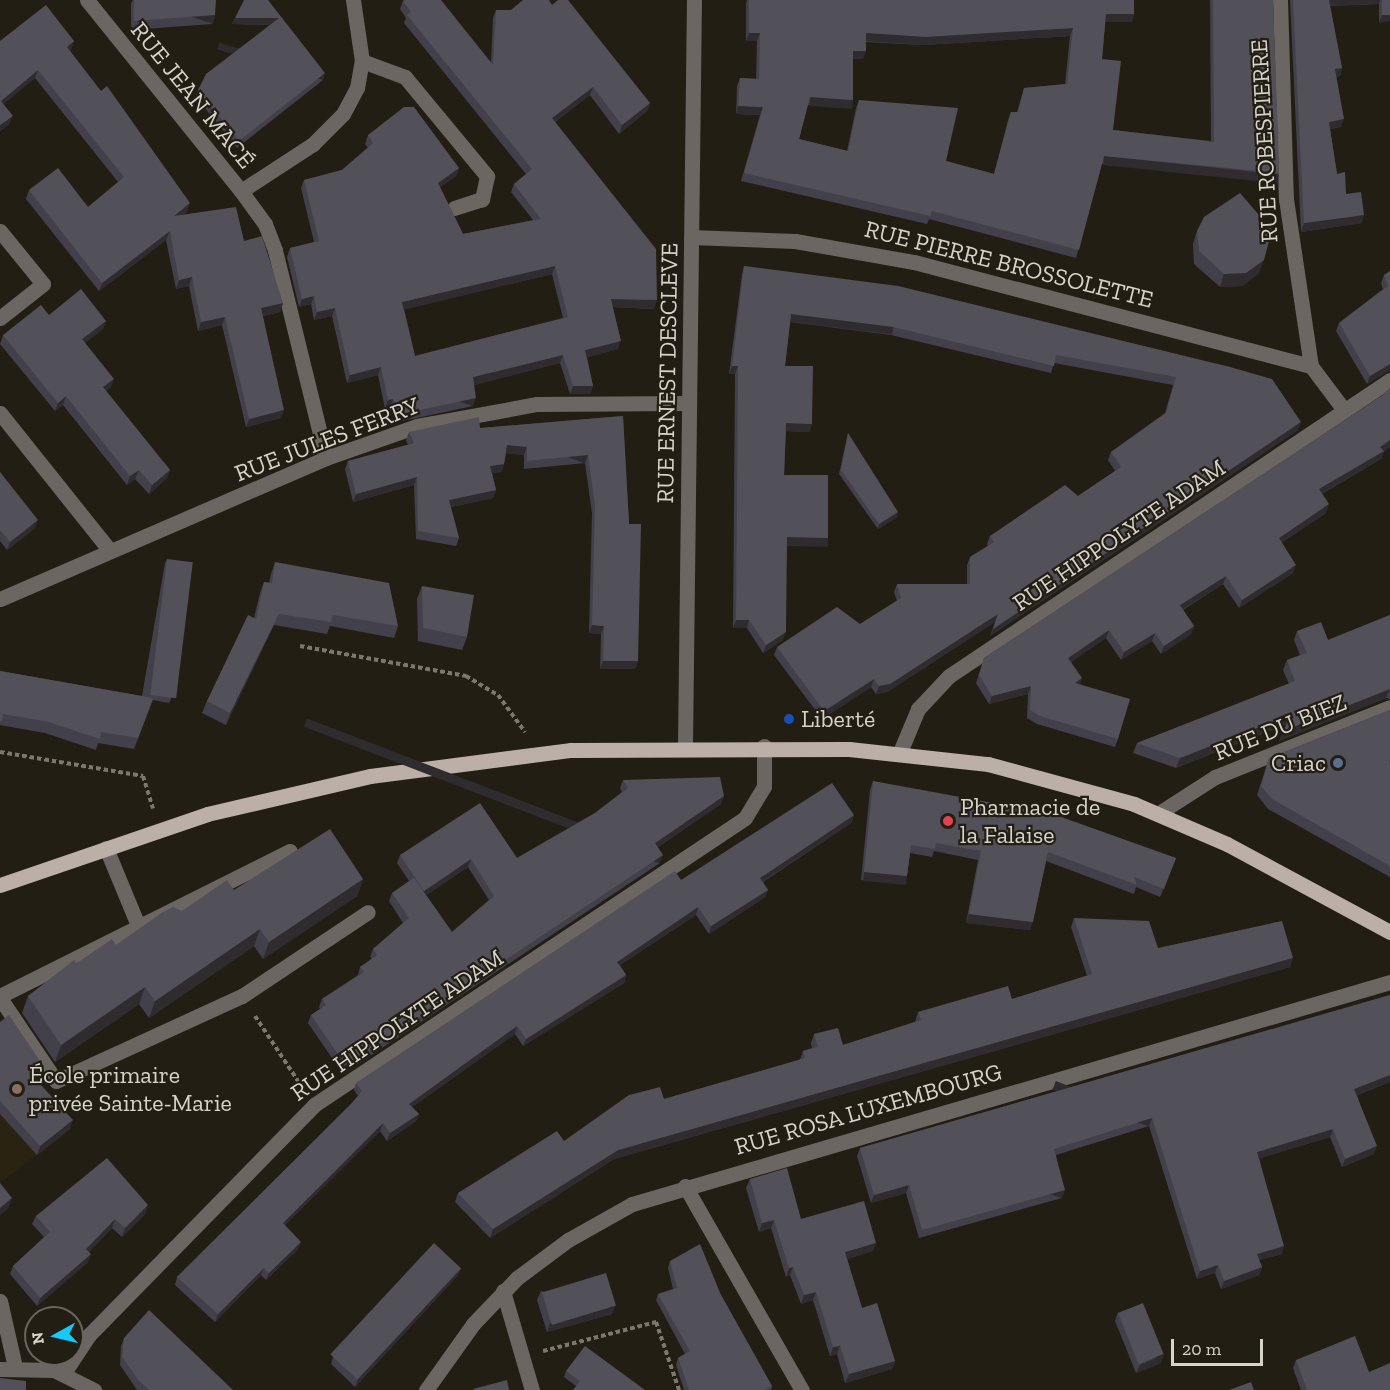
<!DOCTYPE html>
<html>
<head>
<meta charset="utf-8">
<style>
	body { margin:0 }
	#map { position:relative; width:1390px; height:1390px; overflow:hidden; background:#231e13; font-family:"Zilla Slab",serif }
	div>[style] { position:absolute }
	.built>* { inset:0; background:#2b2312 }
	.path>* { height:4px; margin-top:-2px; transform-origin:0; background:repeating-linear-gradient(90deg,#7c786e 0 4.5px,transparent 0 7.5px) }
	.minor>* { height:15px; margin:-7.5px; padding:0 7.5px; transform-origin:7.5px; border-radius:7.5px; background:#6c6662 }
	.major>* { height:15px; margin:-7.5px; padding:0 7.5px; transform-origin:7.5px; border-radius:7.5px; background:#bbafa7 }
	.wall>* { inset:0; background:#42404b }
	.shaded-wall>* { inset:0; background:#2f2c2f; transform-origin:0 0 }
	.building>* { inset:0; background:#525058; transform-origin:0 0 }
	.dots>* { width:16px; height:16px; translate:-50% -50%; box-sizing:border-box; border:3px solid #231e13; border-radius:50% }
	span { translate:-50% -50%; white-space:nowrap; text-align:center; line-height:1.15; -webkit-text-stroke:4.5px #231e13; paint-order:stroke }
	.street-label { font-size:24px; color:#d6d3cb }
	.poi-label { font-size:24px; color:#d6d3cb }
	.left { translate:0 -50%; text-align:left }
	.right { translate:-100% -50%; text-align:right }
	.north { position:absolute; left:24px; top:1306px; width:60px; height:60px; box-sizing:border-box; background:#231e13; border:2px solid #6b665d; border-radius:50%; rotate:262deg; font-size:16px; font-weight:700; line-height:24px; text-align:center; color:#d6d3cb }
	.north::after { content:''; display:block; margin:auto; width:21px; height:27px; background:#12cafb; clip-path:polygon(50% 0,100% 100%,50% 72%,0 100%) }
	.scale { position:absolute; left:1171px; top:1339px; width:92px; height:27px; box-sizing:border-box; border:3px solid #d6d3cb; border-top:0; padding-left:8px; font-size:18px; line-height:21px; white-space:nowrap; color:#d6d3cb; -webkit-text-stroke:4px #231e13; paint-order:stroke }
</style>
</head>
<body>
<div id="map">
	<div class="built">
		<div style="clip-path:polygon(0 1050px,70px 1129px,0 1183px)"></div>
	</div>
	<div class="path">
		<div style="left:300px;top:646px;width:169px;rotate:10.2deg"></div>
		<div style="left:466px;top:676px;width:37px;rotate:31deg"></div>
		<div style="left:498px;top:695px;width:46px;rotate:53.9deg"></div>
		<div style="left:0;top:752px;width:145px;rotate:9.5deg"></div>
		<div style="left:143px;top:776px;width:34px;rotate:73deg"></div>
		<div style="left:255px;top:1016px;width:85px;rotate:56.5deg"></div>
		<div style="left:543px;top:1351px;width:117px;rotate:-14.4deg"></div>
		<div style="left:656px;top:1322px;width:72px;rotate:71.3deg"></div>
	</div>
	<div class="minor">
		<div style="left:87px;top:0;width:245px;rotate:51.1deg"></div>
		<div style="left:1280px;top:0;width:199px;rotate:88.3deg"></div>
		<div style="left:1286px;top:199px;width:169px;rotate:81.5deg"></div>
		<div style="left:1311px;top:366px;width:55px;rotate:53.1deg"></div>
		<div style="left:362px;top:61px;width:46px;rotate:20.4deg"></div>
		<div style="left:405px;top:77px;width:129px;rotate:50.4deg"></div>
		<div style="left:487px;top:176px;width:24px;rotate:102deg"></div>
		<div style="left:482px;top:199px;width:29px;rotate:162deg"></div>
		<div style="left:0;top:231px;width:68px;rotate:50.9deg"></div>
		<div style="left:43px;top:284px;width:55px;rotate:141.7deg"></div>
		<div style="left:691px;top:237px;width:104px;rotate:2.2deg"></div>
		<div style="left:795px;top:241px;width:121px;rotate:10deg"></div>
		<div style="left:914px;top:262px;width:410px;rotate:14.7deg"></div>
		<div style="left:0;top:413px;width:176px;rotate:51.4deg"></div>
		<div style="left:326px;top:458px;width:214px;rotate:-103.8deg"></div>
		<div style="left:275px;top:250px;width:28px;rotate:-111deg"></div>
		<div style="left:265px;top:224px;width:41px;rotate:-126deg"></div>
		<div style="left:241px;top:191px;width:86px;rotate:-33.1deg"></div>
		<div style="left:313px;top:144px;width:42px;rotate:-45deg"></div>
		<div style="left:343px;top:114px;width:30px;rotate:-62deg"></div>
		<div style="left:357px;top:88px;width:27px;rotate:-80deg"></div>
		<div style="left:362px;top:61px;width:62px;rotate:-98.4deg"></div>
		<div style="left:0;top:599px;width:355px;rotate:-23.4deg"></div>
		<div style="left:326px;top:458px;width:96px;rotate:-19.4deg"></div>
		<div style="left:417px;top:426px;width:122px;rotate:-10.4deg"></div>
		<div style="left:537px;top:404px;width:152px;rotate:-0.4deg"></div>
		<div style="left:685px;top:746px;width:746px;rotate:-89.31deg"></div>
		<div style="left:900px;top:752px;width:47px;rotate:-67.3deg"></div>
		<div style="left:918px;top:709px;width:45px;rotate:-46.8deg"></div>
		<div style="left:949px;top:676px;width:531px;rotate:-33.87deg"></div>
		<div style="left:1159px;top:813px;width:67px;rotate:-32.7deg"></div>
		<div style="left:1215px;top:777px;width:188px;rotate:-21.8deg"></div>
		<div style="left:106px;top:848px;width:81px;rotate:67.5deg"></div>
		<div style="left:0;top:996px;width:324px;rotate:-26.6deg"></div>
		<div style="left:0;top:998px;width:100px;rotate:56deg"></div>
		<div style="left:56px;top:1081px;width:205px;rotate:-24.6deg"></div>
		<div style="left:242px;top:996px;width:151px;rotate:-33.7deg"></div>
		<div style="left:685px;top:1186px;width:235px;rotate:60.2deg"></div>
		<div style="left:503px;top:1291px;width:103px;rotate:73.7deg"></div>
		<div style="left:0;top:1301px;width:68px;rotate:77.2deg"></div>
		<div style="left:0;top:1369px;width:54px;rotate:1.1deg"></div>
		<div style="left:54px;top:1370px;width:45px;rotate:26.6deg"></div>
		<div style="left:64px;top:1373px;width:45px;rotate:-56.7deg"></div>
		<div style="left:89px;top:1335px;width:322px;rotate:-45.6deg"></div>
		<div style="left:314px;top:1105px;width:518px;rotate:-33.66deg"></div>
		<div style="left:745px;top:818px;width:37px;rotate:-59deg"></div>
		<div style="left:764px;top:786px;width:40px;rotate:-90deg"></div>
		<div style="left:426px;top:1390px;width:81px;rotate:-54.5deg"></div>
		<div style="left:473px;top:1324px;width:64px;rotate:-46.3deg"></div>
		<div style="left:517px;top:1278px;width:64px;rotate:-36.7deg"></div>
		<div style="left:568px;top:1240px;width:73px;rotate:-29.4deg"></div>
		<div style="left:632px;top:1204px;width:790px;rotate:-16.32deg"></div>
	</div>
	<div class="major">
		<div style="left:0;top:885px;width:219px;rotate:-18.9deg"></div>
		<div style="left:207px;top:814px;width:167px;rotate:-13.1deg"></div>
		<div style="left:370px;top:776px;width:203px;rotate:-7.4deg"></div>
		<div style="left:571px;top:750px;width:278px;rotate:-0.2deg"></div>
		<div style="left:849px;top:749px;width:140px;rotate:6.2deg"></div>
		<div style="left:988px;top:764px;width:151px;rotate:15.3deg"></div>
		<div style="left:1134px;top:804px;width:101px;rotate:23.3deg"></div>
		<div style="left:1227px;top:844px;width:185px;rotate:28.4deg"></div>
	</div>
	<div class="wall">
		<div style="clip-path:polygon(133px 0,134px 0,215px 15px,212px 24px,131px 30px,131px 3px)"></div>
		<div style="clip-path:polygon(268px 0,323px 80px,237px 148px,196px 97px,198px 90px,270px 25px,232px 24px,235px 18px)"></div>
		<div style="clip-path:polygon(evenodd,747px 0,1134px 0,1134px 14px,1132px 22px,1105px 22px,1102px 59px,1113px 130px,1211px 141px,1210px 0,1273px 0,1279px 173px,1276px 181px,1102px 164px,1076px 258px,929px 219px,927px 224px,741px 181px,760px 115px,736px 114px,737px 86px,740px 78px,756px 79px,757px 41px,746px 41px,746px 4px,747px 0,1070px 36px,1065px 84px,1024px 88px,1017px 112px,1011px 112px,1008px 120px,994px 174px,946px 161px,859px 100px,856px 108px,847px 151px,799px 139px,808px 105px,850px 108px,853px 59px,863px 59px,866px 42px,923px 45px,1070px 36px)"></div>
		<div style="clip-path:polygon(1290px 0,1390px 0,1379px 23px,1379px 4px,1330px 6px,1342px 68px,1340px 76px,1336px 77px,1341px 127px,1330px 129px,1337px 174px,1346px 194px,1362px 223px,1301px 232px)"></div>
		<div style="clip-path:polygon(evenodd,403px 1px,491px 62px,493px 18px,496px 10px,511px 10px,552px 5px,650px 103px,647px 111px,619px 134px,590px 95px,555px 122px,654px 309px,613px 307px,618px 349px,587px 357px,593px 386px,590px 394px,570px 394px,560px 363px,474px 385px,473px 406px,398px 422px,390px 407px,385px 409px,378px 375px,347px 383px,332px 316px,314px 320px,311px 304px,299px 307px,287px 257px,290px 248px,314px 242px,301px 188px,304px 180px,342px 170px,368px 148px,365px 144px,368px 135px,459px 168px,456px 176px,440px 187px,463px 234px,533px 220px,511px 192px,514px 184px,526px 174px,404px 23px,406px 18px,400px 9px,403px 1px,552px 274px,563px 318px,415px 356px,404px 309px,552px 274px)"></div>
		<div style="clip-path:polygon(0 41px,74px 41px,70px 51px,187px 212px,183px 215px,244px 241px,283px 303px,280px 312px,263px 316px,281px 418px,246px 427px,222px 325px,198px 331px,189px 286px,176px 289px,166px 240px,99px 291px,26px 199px,29px 190px,88px 207px,118px 182px,35px 78px,3px 104px,9px 124px,0 131px)"></div>
		<div style="clip-path:polygon(1197px 231px,1259px 273px,1242px 286px,1220px 287px,1194px 264px,1193px 244px)"></div>
		<div style="clip-path:polygon(744px 266px,1230px 367px,1298px 430px,990px 636px,995px 622px,887px 692px,876px 694px,871px 687px,822px 719px,774px 655px,777px 647px,860px 624px,897px 601px,894px 592px,897px 584px,967px 584px,967px 565px,970px 557px,988px 546px,987px 544px,990px 536px,1078px 496px,1115px 471px,1108px 460px,1111px 452px,1165px 413px,1173px 385px,1054px 363px,1051px 373px,891px 335px,790px 322px,785px 366px,812px 424px,809px 432px,786px 431px,784px 475px,828px 538px,825px 546px,787px 545px,783px 640px,763px 653px,747px 628px,733px 628px,735px 374px,729px 374px,742px 274px)"></div>
		<div style="clip-path:polygon(1390px 271px,1390px 370px,1367px 384px,1336px 331px,1339px 323px,1383px 289px,1381px 283px,1384px 275px)"></div>
		<div style="clip-path:polygon(49px 315px,106px 321px,103px 329px,85px 343px,111px 387px,106px 391px,170px 470px,167px 478px,149px 494px,135px 479px,127px 485px,63px 405px,55px 411px,0 344px,3px 335px)"></div>
		<div style="clip-path:polygon(1390px 388px,1390px 447px,1384px 451px,1381px 459px,1322px 494px,1326px 513px,1281px 543px,1293px 573px,1239px 608px,1223px 584px,1183px 610px,1194px 626px,1191px 634px,1161px 654px,1152px 641px,1121px 660px,1106px 638px,1071px 662px,1080px 684px,1118px 739px,1115px 747px,1037px 724px,1027px 718px,1028px 694px,989px 704px,976px 683px,984px 658px,1383px 395px)"></div>
		<div style="clip-path:polygon(623px 416px,629px 524px,638px 661px,635px 669px,600px 669px,601px 634px,589px 633px,592px 513px,585px 463px,524px 469px,524px 455px,506px 453px,504px 464px,501px 472px,492px 473px,496px 490px,493px 498px,451px 507px,459px 538px,456px 546px,416px 539px,414px 485px,353px 502px,345px 469px,348px 461px,408px 445px,406px 440px,409px 432px,480px 428px)"></div>
		<div style="clip-path:polygon(848px 433px,897px 517px,878px 529px,839px 474px)"></div>
		<div style="clip-path:polygon(0 472px,35px 528px,7px 550px,0 541px)"></div>
		<div style="clip-path:polygon(167px 559px,171px 699px,169px 703px,153px 700px,134px 749px,98px 743px,96px 750px,45px 733px,0 725px,0 726px,0 671px,142px 696px,165px 563px)"></div>
		<div style="clip-path:polygon(275px 562px,398px 626px,394px 638px,330px 626px,327px 634px,274px 625px,226px 725px,202px 713px,207px 701px,254px 618px,260px 593px,264px 582px,269px 583px,271px 574px)"></div>
		<div style="clip-path:polygon(422px 586px,467px 637px,462px 650px,418px 641px,417px 599px)"></div>
		<div style="clip-path:polygon(1390px 615px,1390px 699px,1386px 698px,1279px 741px,1287px 724px,1176px 768px,1133px 753px,1137px 743px,1289px 684px,1283px 670px,1287px 660px,1300px 655px,1294px 640px,1297px 631px,1328px 640px)"></div>
		<div style="clip-path:polygon(1390px 710px,1390px 877px,1268px 809px,1257px 795px,1269px 758px)"></div>
		<div style="clip-path:polygon(evenodd,623px 780px,721px 804px,658px 847px,660px 863px,343px 1074px,308px 1023px,311px 1015px,320px 1009px,319px 1007px,322px 999px,358px 975px,360px 967px,372px 959px,370px 957px,373px 949px,403px 923px,389px 901px,392px 893px,409px 881px,397px 863px,400px 855px,517px 858px,595px 813px,622px 792px,620px 788px,623px 780px,468px 867px,489px 900px,452px 932px,426px 895px,468px 867px)"></div>
		<div style="clip-path:polygon(873px 781px,1176px 858px,1160px 897px,1136px 887px,1134px 894px,1046px 861px,1030px 930px,966px 923px,978px 860px,934px 851px,932px 857px,910px 853px,907px 876px,903px 884px,861px 880px,870px 790px)"></div>
		<div style="clip-path:polygon(854px 815px,851px 823px,763px 882px,768px 890px,765px 897px,709px 934px,696px 915px,620px 965px,626px 975px,624px 983px,523px 1046px,515px 1034px,412px 1107px,419px 1114px,416px 1121px,387px 1141px,380px 1131px,285px 1225px,298px 1249px,266px 1280px,261px 1275px,215px 1322px,175px 1285px,177px 1277px,352px 1103px,358px 1096px,354px 1090px,356px 1083px,681px 880px)"></div>
		<div style="clip-path:polygon(363px 879px,357px 896px,263px 959px,254px 946px,149px 1018px,139px 1004px,55px 1062px,22px 1013px,28px 996px,77px 963px,116px 945px,182px 911px,234px 890px)"></div>
		<div style="clip-path:polygon(1074px 918px,1158px 948px,1290px 967px,614px 1159px,490px 1238px,455px 1202px,458px 1193px,564px 1141px,664px 1099px,800px 1060px,803px 1051px,812px 1048px,811px 1043px,814px 1034px,843px 1045px,915px 1022px,918px 1012px,1012px 999px,1087px 976px,1071px 927px)"></div>
		<div style="clip-path:polygon(1390px 995px,1390px 1082px,1357px 1095px,1374px 1154px,1342px 1167px,1330px 1137px,1259px 1158px,1282px 1254px,1259px 1260px,1262px 1267px,1259px 1275px,1221px 1289px,1215px 1273px,1197px 1279px,1149px 1126px,1056px 1155px,1062px 1198px,919px 1238px,906px 1193px,871px 1203px,857px 1156px,860px 1148px)"></div>
		<div style="clip-path:polygon(0 1022px,42px 1064px,39px 1073px,33px 1077px,70px 1129px,37px 1155px,0 1114px)"></div>
		<div style="clip-path:polygon(750px 1179px,801px 1219px,873px 1251px,847px 1259px,862px 1308px,895px 1361px,892px 1369px,845px 1383px,837px 1354px,830px 1356px,813px 1300px,801px 1304px,790px 1275px,786px 1277px,771px 1228px,759px 1232px,746px 1188px)"></div>
		<div style="clip-path:polygon(145px 1214px,122px 1237px,112px 1228px,89px 1252px,88px 1262px,37px 1306px,10px 1274px,13px 1266px,44px 1237px,32px 1224px,36px 1216px)"></div>
		<div style="clip-path:polygon(670px 1261px,721px 1295px,772px 1386px,771px 1390px,684px 1390px,676px 1365px,678px 1358px,685px 1354px,656px 1300px,658px 1294px,673px 1289px,668px 1268px)"></div>
		<div style="clip-path:polygon(461px 1268px,458px 1275px,355px 1387px,331px 1364px,333px 1357px)"></div>
		<div style="clip-path:polygon(541px 1291px,612px 1314px,547px 1332px,537px 1300px)"></div>
		<div style="clip-path:polygon(1118px 1312px,1161px 1363px,1136px 1373px,1115px 1321px)"></div>
		<div style="clip-path:polygon(124px 1338px,233px 1390px,137px 1390px,120px 1365px,121px 1346px)"></div>
		<div style="clip-path:polygon(1296px 1360px,1369px 1372px,1390px 1390px,1301px 1390px,1293px 1368px)"></div>
		<div style="clip-path:polygon(566px 1371px,645px 1390px,576px 1386px,564px 1377px)"></div>
	</div>
	<div class="shaded-wall">
		<div style="clip-path:polygon(1328px 0,1380px 0,1379px 4px,1325px 6px)"></div>
		<div style="clip-path:polygon(1106px 14px,1134px 14px,1132px 22px,1103px 22px)"></div>
		<div style="clip-path:polygon(1390px 14px,1390px 21px,1379px 23px,1382px 15px)"></div>
		<div style="left:215px;top:15px;width:9px;height:81px;rotate:108deg"></div>
		<div style="clip-path:polygon(235px 18px,279px 18px,276px 25px,232px 24px)"></div>
		<div style="clip-path:polygon(1073px 28px,1070px 36px,923px 45px,863px 41px,866px 33px)"></div>
		<div style="clip-path:polygon(749px 33px,760px 33px,757px 41px,746px 41px)"></div>
		<div style="clip-path:polygon(74px 41px,71px 50px,64px 56px,67px 47px)"></div>
		<div style="clip-path:polygon(853px 51px,866px 51px,863px 59px,850px 59px)"></div>
		<div style="clip-path:polygon(1342px 68px,1340px 76px,1332px 77px,1335px 69px)"></div>
		<div style="clip-path:polygon(38px 70px,35px 78px,0 107px,1px 101px)"></div>
		<div style="left:325px;top:73px;width:7px;height:110px;rotate:106deg"></div>
		<div style="clip-path:polygon(593px 87px,590px 95px,549px 126px,552px 118px)"></div>
		<div style="left:810px;top:97px;width:43px;height:9px;rotate:4deg"></div>
		<div style="clip-path:polygon(650px 103px,647px 111px,619px 134px,622px 125px)"></div>
		<div style="clip-path:polygon(738px 106px,763px 107px,760px 115px,736px 114px)"></div>
		<div style="clip-path:polygon(13px 116px,9px 124px,0 131px,0 125px)"></div>
		<div style="clip-path:polygon(1344px 119px,1341px 127px,1326px 130px,1329px 122px)"></div>
		<div style="left:1104px;top:156px;width:176px;height:9px;rotate:6deg"></div>
		<div style="clip-path:polygon(459px 168px,456px 176px,435px 191px,438px 183px)"></div>
		<div style="clip-path:polygon(190px 203px,187px 212px,171px 225px,174px 216px)"></div>
		<div style="clip-path:polygon(1364px 215px,1362px 223px,1301px 232px,1304px 223px)"></div>
		<div style="clip-path:polygon(170px 231px,166px 240px,99px 291px,102px 283px)"></div>
		<div style="clip-path:polygon(1264px 260px,1259px 273px,1242px 286px,1220px 287px,1224px 274px)"></div>
		<div style="clip-path:polygon(555px 266px,552px 274px,399px 311px,402px 302px)"></div>
		<div style="clip-path:polygon(192px 277px,189px 286px,176px 289px,179px 280px)"></div>
		<div style="clip-path:polygon(314px 296px,311px 304px,299px 307px,302px 299px)"></div>
		<div style="clip-path:polygon(611px 299px,657px 300px,654px 309px,608px 307px)"></div>
		<div style="clip-path:polygon(283px 303px,280px 312px,258px 317px,261px 308px)"></div>
		<div style="clip-path:polygon(335px 308px,332px 316px,314px 320px,317px 312px)"></div>
		<div style="left:791px;top:314px;width:103px;height:8px;rotate:7deg"></div>
		<div style="clip-path:polygon(225px 317px,222px 325px,198px 331px,201px 322px)"></div>
		<div style="clip-path:polygon(106px 321px,103px 329px,79px 348px,82px 339px)"></div>
		<div style="clip-path:polygon(621px 341px,618px 349px,582px 359px,585px 350px)"></div>
		<div style="clip-path:polygon(563px 355px,560px 363px,470px 386px,473px 377px)"></div>
		<div style="clip-path:polygon(1390px 364px,1390px 370px,1367px 384px,1370px 376px)"></div>
		<div style="clip-path:polygon(732px 366px,738px 366px,735px 374px,729px 374px)"></div>
		<div style="clip-path:polygon(381px 367px,378px 375px,347px 383px,350px 375px)"></div>
		<div style="clip-path:polygon(114px 379px,111px 387px,100px 396px,103px 387px)"></div>
		<div style="clip-path:polygon(573px 386px,593px 386px,590px 394px,570px 394px)"></div>
		<div style="clip-path:polygon(66px 396px,63px 405px,55px 411px,58px 403px)"></div>
		<div style="left:476px;top:398px;width:9px;height:77px;rotate:111deg"></div>
		<div style="clip-path:polygon(393px 399px,390px 407px,385px 409px,388px 400px)"></div>
		<div style="clip-path:polygon(284px 410px,281px 418px,246px 427px,249px 419px)"></div>
		<div style="clip-path:polygon(1301px 422px,1298px 430px,990px 636px,993px 629px)"></div>
		<div style="clip-path:polygon(786px 423px,812px 424px,809px 432px,783px 431px)"></div>
		<div style="clip-path:polygon(1390px 440px,1390px 447px,1380px 453px,1384px 451px,1381px 459px,1316px 497px,1319px 489px)"></div>
		<div style="clip-path:polygon(507px 445px,527px 447px,524px 455px,504px 453px)"></div>
		<div style="left:588px;top:455px;width:9px;height:61px;rotate:111deg"></div>
		<div style="clip-path:polygon(504px 464px,501px 472px,487px 474px,490px 466px)"></div>
		<div style="clip-path:polygon(139px 470px,135px 479px,127px 485px,130px 476px)"></div>
		<div style="clip-path:polygon(170px 470px,167px 478px,149px 494px,152px 485px)"></div>
		<div style="clip-path:polygon(417px 477px,414px 485px,353px 502px,356px 494px)"></div>
		<div style="clip-path:polygon(496px 490px,493px 498px,446px 508px,449px 500px)"></div>
		<div style="clip-path:polygon(1329px 504px,1326px 513px,1276px 546px,1279px 538px)"></div>
		<div style="clip-path:polygon(898px 512px,897px 517px,878px 529px,879px 524px)"></div>
		<div style="clip-path:polygon(38px 520px,35px 528px,7px 550px,10px 542px)"></div>
		<div style="left:787px;top:537px;width:41px;height:9px;rotate:1deg"></div>
		<div style="clip-path:polygon(1296px 565px,1293px 573px,1239px 608px,1242px 600px)"></div>
		<div style="clip-path:polygon(1226px 576px,1223px 584px,1177px 613px,1180px 605px)"></div>
		<div style="clip-path:polygon(279px 614px,274px 625px,226px 725px,230px 713px)"></div>
		<div style="clip-path:polygon(998px 614px,995px 622px,887px 692px,876px 694px,879px 686px)"></div>
		<div style="clip-path:polygon(736px 620px,749px 620px,747px 628px,733px 628px)"></div>
		<div style="clip-path:polygon(592px 625px,604px 626px,601px 634px,589px 633px)"></div>
		<div style="clip-path:polygon(1194px 626px,1191px 634px,1161px 654px,1164px 646px)"></div>
		<div style="clip-path:polygon(1109px 630px,1106px 638px,1065px 666px,1068px 658px)"></div>
		<div style="clip-path:polygon(786px 632px,783px 640px,763px 653px,766px 645px)"></div>
		<div style="clip-path:polygon(1155px 633px,1152px 641px,1121px 660px,1124px 652px)"></div>
		<div style="clip-path:polygon(603px 661px,638px 661px,635px 669px,600px 669px)"></div>
		<div style="clip-path:polygon(1082px 678px,1080px 686px,1075px 683px)"></div>
		<div style="clip-path:polygon(874px 679px,871px 687px,822px 719px,824px 711px)"></div>
		<div style="clip-path:polygon(1031px 686px,1028px 694px,989px 704px,992px 696px)"></div>
		<div style="clip-path:polygon(1390px 689px,1386px 698px,1279px 741px,1283px 731px)"></div>
		<div style="clip-path:polygon(1292px 714px,1288px 723px,1176px 768px,1180px 758px)"></div>
		<div style="clip-path:polygon(724px 796px,721px 804px,652px 851px,655px 843px)"></div>
		<div style="clip-path:polygon(854px 815px,851px 823px,757px 885px,760px 878px)"></div>
		<div style="left:663px;top:855px;width:9px;height:381px;rotate:111deg"></div>
		<div style="clip-path:polygon(471px 859px,468px 867px,421px 899px,424px 891px)"></div>
		<div style="left:864px;top:872px;width:43px;height:9px;rotate:5deg"></div>
		<div style="clip-path:polygon(363px 879px,357px 896px,263px 959px,269px 942px)"></div>
		<div style="clip-path:polygon(768px 890px,765px 897px,709px 934px,711px 926px)"></div>
		<div style="clip-path:polygon(698px 907px,696px 915px,614px 969px,617px 962px)"></div>
		<div style="clip-path:polygon(969px 914px,1033px 922px,1030px 930px,966px 923px)"></div>
		<div style="clip-path:polygon(260px 929px,254px 946px,149px 1018px,155px 1001px)"></div>
		<div style="clip-path:polygon(1293px 958px,1290px 967px,614px 1159px,490px 1238px,493px 1229px,618px 1150px)"></div>
		<div style="clip-path:polygon(626px 975px,624px 983px,523px 1046px,526px 1039px)"></div>
		<div style="clip-path:polygon(145px 987px,139px 1004px,55px 1062px,61px 1045px)"></div>
		<div style="clip-path:polygon(517px 1026px,515px 1034px,407px 1111px,409px 1104px)"></div>
		<div style="clip-path:polygon(42px 1064px,39px 1073px,26px 1082px,30px 1073px)"></div>
		<div style="clip-path:polygon(1390px 1075px,1390px 1082px,1351px 1097px,1354px 1089px)"></div>
		<div style="clip-path:polygon(419px 1114px,416px 1121px,387px 1141px,390px 1133px)"></div>
		<div style="left:1152px;top:1118px;width:9px;height:103px;rotate:111deg"></div>
		<div style="clip-path:polygon(73px 1120px,70px 1129px,37px 1155px,40px 1146px)"></div>
		<div style="clip-path:polygon(383px 1123px,380px 1131px,280px 1230px,283px 1223px)"></div>
		<div style="clip-path:polygon(1333px 1129px,1330px 1137px,1255px 1160px,1257px 1152px)"></div>
		<div style="clip-path:polygon(1377px 1146px,1374px 1154px,1342px 1167px,1345px 1159px)"></div>
		<div style="clip-path:polygon(909px 1185px,906px 1193px,871px 1203px,874px 1195px)"></div>
		<div style="left:1065px;top:1190px;width:9px;height:148px;rotate:111deg"></div>
		<div style="clip-path:polygon(12px 1198px,8px 1209px,0 1215px,0 1208px)"></div>
		<div style="clip-path:polygon(148px 1205px,145px 1214px,122px 1237px,125px 1228px)"></div>
		<div style="clip-path:polygon(115px 1219px,112px 1228px,83px 1258px,86px 1249px)"></div>
		<div style="clip-path:polygon(774px 1220px,771px 1228px,759px 1232px,762px 1223px)"></div>
		<div style="clip-path:polygon(301px 1242px,298px 1249px,266px 1280px,269px 1273px)"></div>
		<div style="clip-path:polygon(876px 1243px,873px 1251px,842px 1261px,845px 1252px)"></div>
		<div style="clip-path:polygon(1284px 1246px,1282px 1254px,1254px 1262px,1257px 1254px)"></div>
		<div style="clip-path:polygon(91px 1254px,88px 1262px,37px 1306px,40px 1298px)"></div>
		<div style="clip-path:polygon(1218px 1265px,1215px 1273px,1197px 1279px,1200px 1271px)"></div>
		<div style="clip-path:polygon(793px 1267px,790px 1275px,786px 1277px,789px 1268px)"></div>
		<div style="clip-path:polygon(1262px 1267px,1259px 1275px,1221px 1289px,1224px 1281px)"></div>
		<div style="clip-path:polygon(264px 1268px,261px 1275px,215px 1322px,218px 1314px)"></div>
		<div style="clip-path:polygon(461px 1268px,458px 1275px,355px 1387px,358px 1379px)"></div>
		<div style="clip-path:polygon(816px 1292px,813px 1300px,801px 1304px,804px 1295px)"></div>
		<div style="clip-path:polygon(616px 1305px,612px 1314px,547px 1332px,550px 1323px)"></div>
		<div style="clip-path:polygon(840px 1346px,837px 1354px,830px 1356px,833px 1347px)"></div>
		<div style="clip-path:polygon(1164px 1354px,1161px 1363px,1136px 1373px,1140px 1365px)"></div>
		<div style="clip-path:polygon(895px 1361px,892px 1369px,845px 1383px,849px 1374px)"></div>
	</div>
	<div class="building">
		<div style="clip-path:polygon(134px 0,216px 0,215px 15px,134px 21px)"></div>
		<div style="clip-path:polygon(244px 0,268px 0,325px 73px,239px 141px,198px 90px,206px 74px,279px 18px,235px 18px)"></div>
		<div style="clip-path:polygon(evenodd,404px 0,441px 0,493px 65px,496px 10px,511px 10px,523px 0,549px 0,552px 5px,558px 0,568px 0,650px 103px,622px 125px,593px 87px,552px 118px,656px 249px,657px 300px,611px 299px,621px 341px,585px 350px,593px 386px,573px 386px,563px 355px,473px 377px,476px 398px,401px 414px,393px 399px,388px 400px,381px 367px,350px 375px,335px 308px,317px 312px,314px 296px,302px 299px,290px 248px,319px 241px,304px 180px,342px 170px,373px 143px,368px 135px,404px 107px,414px 107px,459px 168px,438px 183px,463px 234px,541px 219px,514px 184px,532px 169px,407px 15px,411px 12px,403px 1px,404px 0,555px 266px,568px 317px,415px 356px,402px 302px,555px 266px)"></div>
		<div style="clip-path:polygon(evenodd,749px 0,1134px 0,1134px 14px,1106px 14px,1102px 59px,1121px 61px,1113px 130px,1214px 142px,1213px 0,1273px 0,1279px 173px,1104px 156px,1079px 250px,932px 211px,930px 216px,744px 173px,763px 107px,738px 106px,740px 78px,759px 79px,760px 33px,749px 33px,749px 0,1073px 28px,1067px 84px,1024px 88px,1018px 112px,1011px 112px,994px 174px,946px 161px,958px 108px,859px 100px,848px 151px,799px 139px,810px 97px,853px 100px,853px 51px,866px 51px,866px 33px,926px 37px,1073px 28px)"></div>
		<div style="clip-path:polygon(1293px 0,1329px 0,1342px 68px,1335px 69px,1344px 119px,1329px 122px,1337px 174px,1345px 172px,1346px 194px,1361px 192px,1364px 215px,1304px 223px)"></div>
		<div style="left:1382px;top:0;width:8px;height:15px"></div>
		<div style="clip-path:polygon(46px 5px,74px 41px,67px 47px,101px 91px,107px 86px,190px 203px,174px 216px,236px 207px,244px 241px,262px 236px,283px 303px,261px 308px,284px 410px,249px 419px,225px 317px,201px 322px,192px 277px,179px 280px,170px 231px,102px 283px,29px 190px,58px 168px,88px 207px,124px 177px,38px 70px,1px 101px,13px 116px,0 125px,0 41px)"></div>
		<div style="clip-path:polygon(1240px 193px,1272px 230px,1264px 260px,1246px 273px,1224px 274px,1199px 251px,1197px 231px,1204px 217px)"></div>
		<div style="clip-path:polygon(744px 266px,898px 286px,1230px 367px,1272px 379px,1301px 422px,993px 629px,998px 614px,890px 684px,879px 686px,874px 679px,824px 711px,777px 647px,837px 607px,860px 624px,901px 598px,897px 584px,970px 584px,970px 557px,994px 542px,990px 536px,1065px 485px,1078px 496px,1121px 467px,1111px 452px,1166px 413px,1176px 377px,1056px 355px,1054px 366px,893px 327px,791px 314px,785px 366px,813px 366px,812px 424px,786px 423px,784px 475px,828px 475px,828px 538px,787px 537px,786px 632px,766px 645px,749px 620px,736px 620px,738px 366px,732px 366px)"></div>
		<div style="clip-path:polygon(1390px 271px,1390px 364px,1370px 376px,1339px 323px,1388px 286px,1384px 275px)"></div>
		<div style="clip-path:polygon(81px 289px,106px 321px,82px 339px,114px 379px,103px 387px,170px 470px,152px 485px,139px 470px,130px 476px,66px 396px,58px 403px,3px 335px,41px 305px,49px 315px)"></div>
		<div style="clip-path:polygon(1390px 388px,1390px 440px,1380px 447px,1384px 451px,1319px 489px,1329px 504px,1279px 538px,1296px 565px,1242px 600px,1226px 576px,1180px 605px,1194px 626px,1164px 646px,1155px 633px,1124px 652px,1109px 630px,1068px 658px,1082px 678px,1075px 683px,1130px 699px,1118px 739px,1040px 716px,1030px 710px,1031px 686px,992px 696px,979px 675px,984px 658px,1383px 395px)"></div>
		<div style="clip-path:polygon(623px 416px,629px 524px,641px 524px,638px 661px,603px 661px,604px 626px,592px 625px,595px 505px,588px 455px,527px 461px,527px 447px,507px 445px,504px 464px,490px 466px,496px 490px,449px 500px,459px 538px,418px 531px,417px 477px,356px 494px,348px 461px,414px 443px,409px 432px,479px 417px,480px 428px)"></div>
		<div style="clip-path:polygon(848px 433px,898px 512px,879px 524px,841px 470px)"></div>
		<div style="clip-path:polygon(0 472px,38px 520px,10px 542px,0 530px)"></div>
		<div style="left:167px;top:559px;width:26px;height:137px;rotate:7deg"></div>
		<div style="clip-path:polygon(275px 562px,389px 583px,398px 626px,333px 615px,331px 622px,279px 614px,230px 713px,207px 701px,248px 615px,256px 619px,264px 582px,272px 583px)"></div>
		<div style="clip-path:polygon(422px 586px,474px 595px,467px 637px,423px 628px)"></div>
		<div style="clip-path:polygon(1390px 615px,1390px 689px,1283px 731px,1292px 714px,1180px 758px,1137px 743px,1295px 681px,1287px 660px,1307px 653px,1297px 631px,1321px 622px,1328px 640px)"></div>
		<div style="clip-path:polygon(0 671px,153px 698px,138px 738px,101px 732px,100px 739px,49px 722px,3px 714px,2px 721px,0 721px)"></div>
		<div style="clip-path:polygon(1390px 710px,1390px 760px,1389px 761px,1390px 764px,1390px 866px,1272px 799px,1261px 786px,1269px 758px)"></div>
		<div style="clip-path:polygon(720px 777px,724px 796px,655px 843px,663px 855px,346px 1066px,311px 1015px,326px 1005px,322px 999px,364px 972px,360px 967px,377px 955px,373px 949px,409px 918px,392px 893px,414px 878px,452px 932px,494px 896px,471px 859px,424px 891px,400px 855px,480px 803px,517px 858px,595px 813px,628px 788px,623px 780px)"></div>
		<div style="clip-path:polygon(873px 781px,1053px 814px,1176px 858px,1164px 889px,1134px 877px,1137px 885px,1048px 852px,1033px 922px,969px 914px,981px 851px,936px 843px,935px 849px,911px 845px,907px 876px,864px 872px)"></div>
		<div style="clip-path:polygon(832px 783px,854px 815px,760px 878px,768px 890px,711px 926px,698px 907px,617px 962px,626px 975px,526px 1039px,517px 1026px,409px 1104px,419px 1114px,390px 1133px,383px 1123px,283px 1223px,301px 1242px,269px 1273px,264px 1268px,218px 1314px,177px 1277px,352px 1103px,362px 1091px,356px 1083px,675px 871px,681px 880px)"></div>
		<div style="clip-path:polygon(330px 829px,363px 879px,269px 942px,260px 929px,155px 1001px,145px 987px,61px 1045px,28px 996px,74px 960px,77px 963px,112px 939px,116px 945px,163px 912px,173px 907px,182px 911px,227px 880px,234px 890px)"></div>
		<div style="clip-path:polygon(1074px 918px,1149px 921px,1158px 948px,1282px 921px,1293px 958px,618px 1150px,493px 1229px,458px 1193px,557px 1131px,564px 1141px,629px 1095px,660px 1087px,664px 1099px,805px 1058px,803px 1051px,818px 1047px,814px 1034px,838px 1028px,843px 1045px,921px 1020px,918px 1012px,1008px 986px,1012px 999px,1092px 974px)"></div>
		<div style="clip-path:polygon(1390px 995px,1390px 1075px,1354px 1089px,1377px 1146px,1345px 1159px,1333px 1129px,1257px 1152px,1284px 1246px,1257px 1254px,1262px 1267px,1224px 1281px,1218px 1265px,1200px 1271px,1152px 1118px,1054px 1149px,1065px 1190px,922px 1230px,909px 1185px,874px 1195px,860px 1148px)"></div>
		<div style="clip-path:polygon(9px 1015px,42px 1064px,30px 1073px,73px 1120px,40px 1146px,0 1101px,0 1022px)"></div>
		<div style="clip-path:polygon(107px 1158px,148px 1205px,125px 1228px,115px 1219px,86px 1249px,91px 1254px,40px 1298px,13px 1266px,50px 1232px,36px 1216px)"></div>
		<div style="clip-path:polygon(787px 1168px,801px 1219px,864px 1201px,876px 1243px,845px 1252px,862px 1308px,877px 1303px,895px 1361px,849px 1374px,840px 1346px,833px 1347px,816px 1292px,804px 1295px,793px 1267px,789px 1268px,774px 1220px,762px 1223px,750px 1179px)"></div>
		<div style="clip-path:polygon(0 1183px,12px 1198px,0 1208px)"></div>
		<div style="left:434px;top:1243px;width:37px;height:152px;rotate:43deg"></div>
		<div style="clip-path:polygon(700px 1244px,721px 1295px,772px 1386px,764px 1390px,689px 1390px,678px 1358px,690px 1351px,658px 1294px,677px 1288px,670px 1261px)"></div>
		<div style="left:606px;top:1273px;width:34px;height:67px;rotate:73deg"></div>
		<div style="left:1143px;top:1303px;width:55px;height:27px;rotate:68deg"></div>
		<div style="clip-path:polygon(149px 1310px,233px 1390px,149px 1390px,139px 1381px,122px 1357px,124px 1338px)"></div>
		<div style="clip-path:polygon(1355px 1336px,1369px 1372px,1390px 1363px,1390px 1390px,1307px 1390px,1296px 1360px)"></div>
		<div style="clip-path:polygon(585px 1346px,645px 1390px,573px 1390px,580px 1381px,566px 1371px)"></div>
		<div style="clip-path:polygon(0 1378px,26px 1381px,26px 1390px,0 1390px)"></div>
		<div style="clip-path:polygon(507px 1380px,509px 1390px,474px 1390px,473px 1389px)"></div>
		<div style="clip-path:polygon(1251px 1382px,1254px 1390px,1229px 1390px)"></div>
	</div>
	<div class="dots">
		<div style="left:789px;top:719px;background:#1a4fb4"></div>
		<div style="left:1338px;top:763px;background:#5c6f8a"></div>
		<div style="left:948px;top:821px;background:#e0444e"></div>
		<div style="left:17px;top:1089px;background:#8d6e63"></div>
	</div>
	<div class="street-label">
		<span style="left:193px;top:95px;rotate:51deg">RUE JEAN MACÉ</span>
		<span style="left:1264px;top:141px;rotate:-93deg">RUE ROBESPIERRE</span>
		<span style="left:1009px;top:264px;rotate:14deg">RUE PIERRE BROSSOLETTE</span>
		<span style="left:667px;top:373px;rotate:-89deg">RUE ERNEST DESCLEVE</span>
		<span style="left:327px;top:439px;rotate:-21deg">RUE JULES FERRY</span>
		<span style="left:1119px;top:535px;rotate:-34deg">RUE HIPPOLYTE ADAM</span>
		<span style="left:1280px;top:727px;rotate:-22deg">RUE DU BIEZ</span>
		<span style="left:397px;top:1025px;rotate:-34deg">RUE HIPPOLYTE ADAM</span>
		<span style="left:868px;top:1109px;rotate:-16deg">RUE ROSA LUXEMBOURG</span>
	</div>
	<div class="poi-label">
		<span class="left" style="left:801px;top:719px">Liberté</span>
		<span class="right" style="left:1326px;top:763px">Criac</span>
		<span class="left" style="left:960px;top:821px">Pharmacie de<br>la Falaise</span>
		<span class="left" style="left:29px;top:1089px">École primaire<br>privée Sainte-Marie</span>
	</div>
	<div class="north">N</div>
	<div class="scale">20 m</div>
</div>
</body>
</html>
